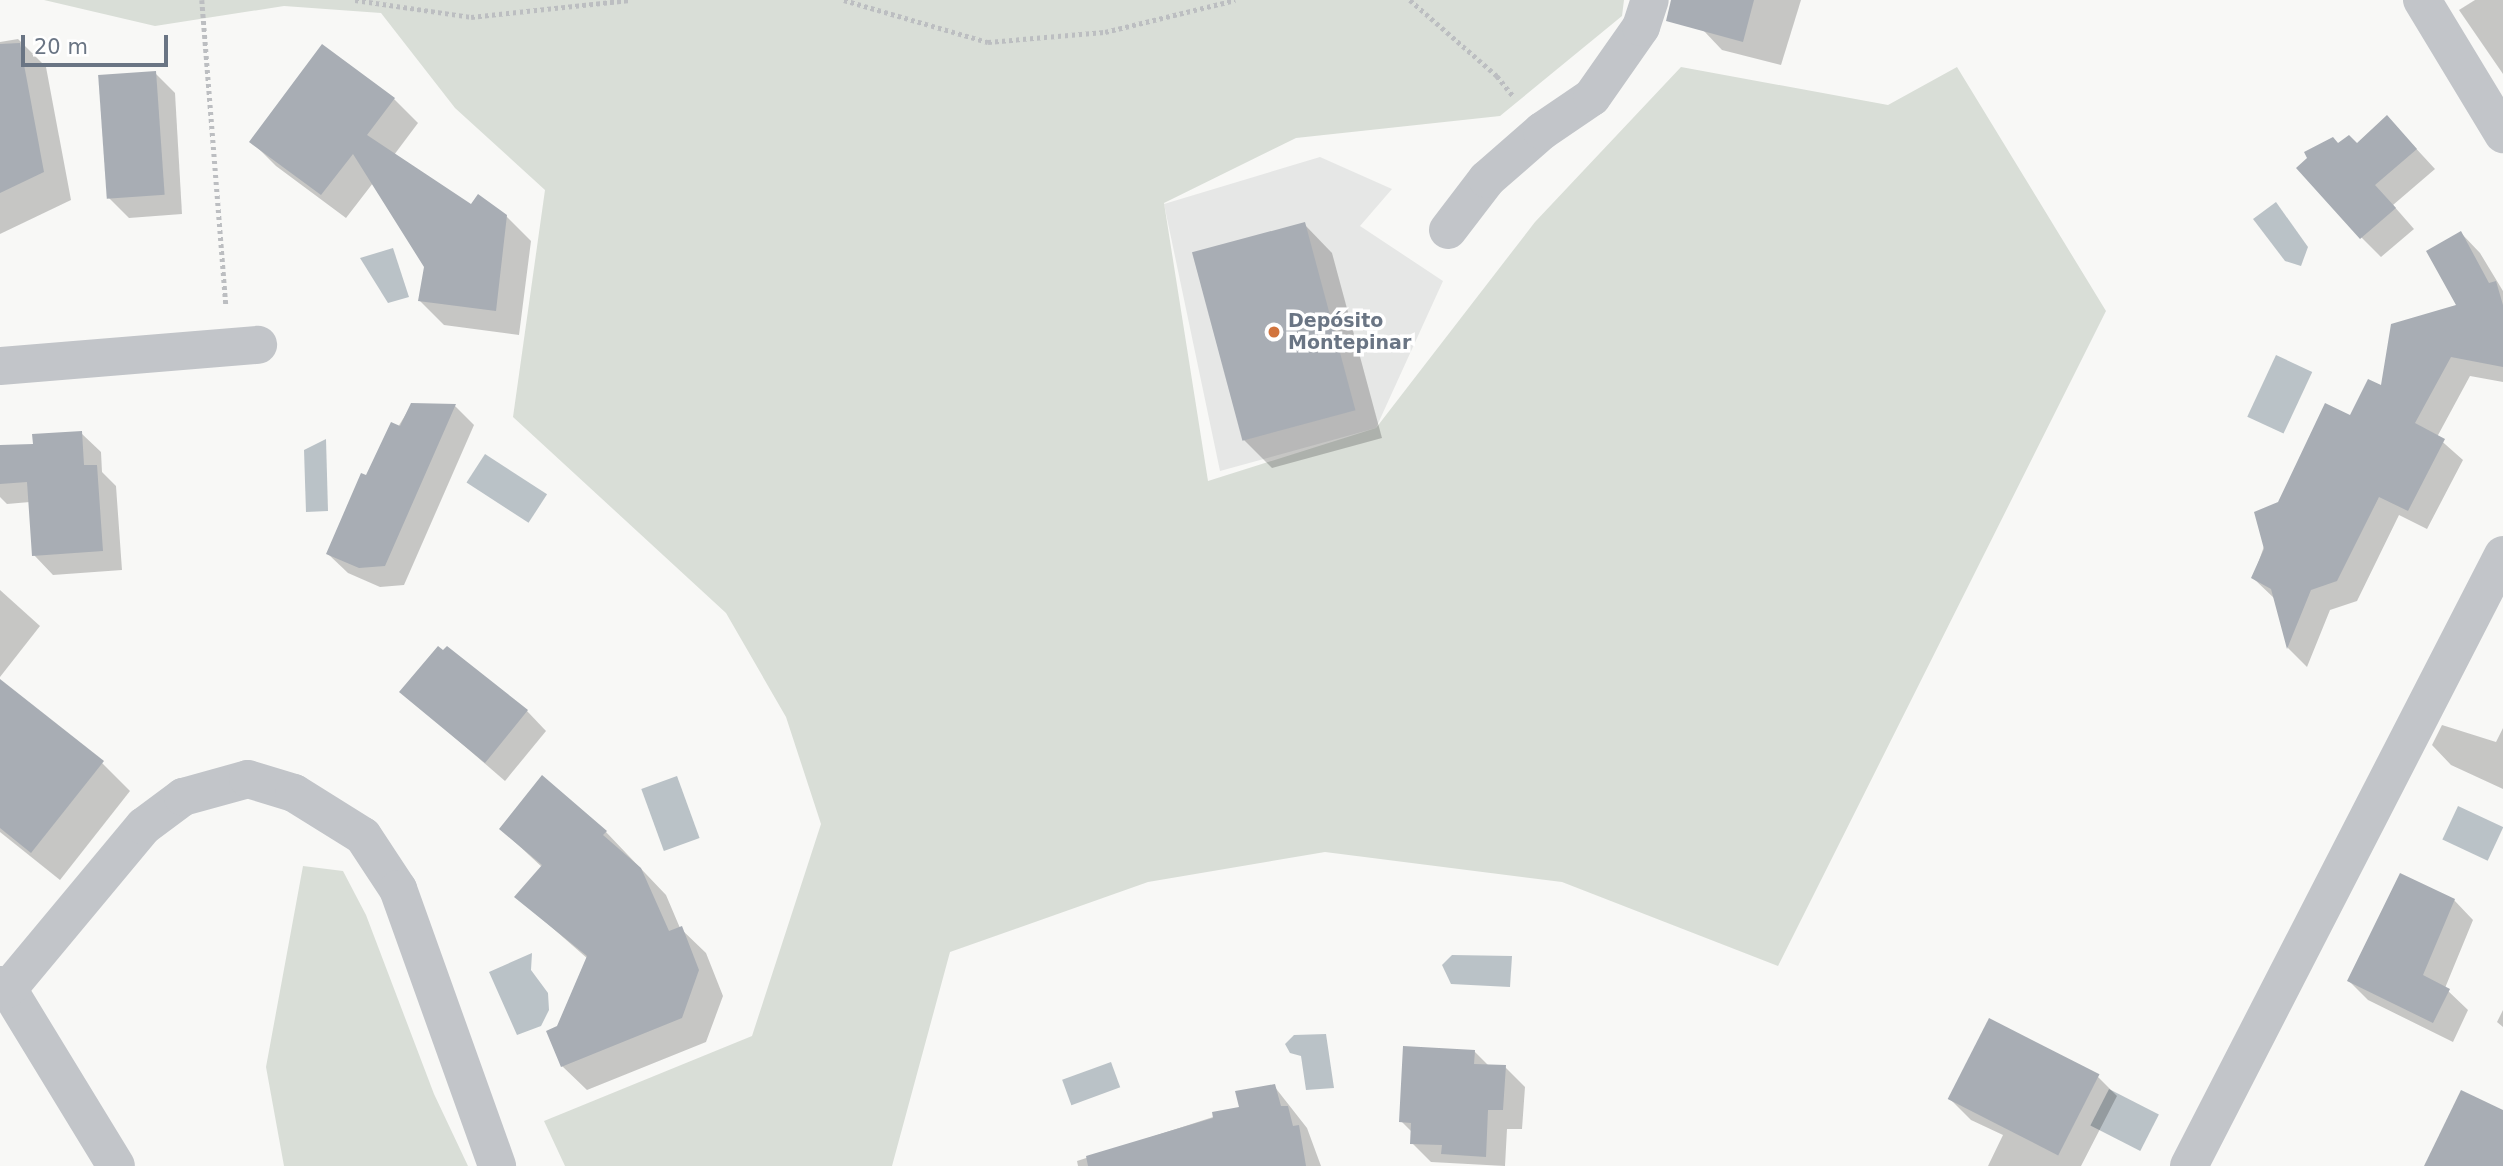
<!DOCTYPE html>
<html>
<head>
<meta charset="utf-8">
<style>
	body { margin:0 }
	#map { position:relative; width:2503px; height:1166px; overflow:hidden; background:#f8f8f6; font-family:"DejaVu Sans",sans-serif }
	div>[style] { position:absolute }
	.built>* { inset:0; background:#e6e7e6 }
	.green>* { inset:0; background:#d9ded7 }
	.water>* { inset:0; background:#bac2c7; transform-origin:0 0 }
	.shadow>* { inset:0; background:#0003 }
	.building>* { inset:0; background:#a8adb4; transform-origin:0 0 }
	.path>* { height:4.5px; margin-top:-2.25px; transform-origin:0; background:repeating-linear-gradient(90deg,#bcbec1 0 3.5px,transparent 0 7px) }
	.minor>* { height:38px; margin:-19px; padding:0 19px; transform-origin:19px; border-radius:19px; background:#c2c5c9 }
	.dots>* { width:19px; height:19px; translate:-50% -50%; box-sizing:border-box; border:4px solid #fff; border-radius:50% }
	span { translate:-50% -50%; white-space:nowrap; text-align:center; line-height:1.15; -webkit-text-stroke:7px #fff; paint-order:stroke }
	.poi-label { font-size:19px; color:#6a7584; font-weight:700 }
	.left { translate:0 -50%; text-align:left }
	.scale { position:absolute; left:21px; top:35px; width:147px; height:32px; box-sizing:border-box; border:4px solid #6a7584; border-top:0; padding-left:9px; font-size:21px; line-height:24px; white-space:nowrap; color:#6a7584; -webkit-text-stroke:5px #fff; paint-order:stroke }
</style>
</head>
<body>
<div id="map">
	<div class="built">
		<div style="clip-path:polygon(1320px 157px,1392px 189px,1360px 226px,1443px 281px,1376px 428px,1220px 471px,1164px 204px)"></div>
	</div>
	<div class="green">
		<div style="clip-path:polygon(44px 0,1624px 0,1622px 16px,1500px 116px,1296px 138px,1164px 203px,1208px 481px,1376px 428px,1535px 222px,1681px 67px,1888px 105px,1957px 67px,2106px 311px,1778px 966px,1562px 882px,1325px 852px,1148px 882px,950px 952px,892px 1166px,565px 1166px,544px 1121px,752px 1036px,821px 824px,786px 717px,726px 613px,513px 417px,545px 190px,455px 108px,381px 13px,284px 6px,155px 26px)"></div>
		<div style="clip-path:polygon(303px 866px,343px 871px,366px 915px,434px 1094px,468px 1166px,284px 1166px,266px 1067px)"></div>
	</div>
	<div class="water">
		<div style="clip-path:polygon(2276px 202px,2308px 247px,2301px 266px,2285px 261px,2253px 219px)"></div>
		<div style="clip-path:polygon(393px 248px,409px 297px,388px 303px,360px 258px)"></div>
		<div style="left:2276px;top:355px;width:40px;height:68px;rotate:25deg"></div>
		<div style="clip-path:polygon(326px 439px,328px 511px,306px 512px,304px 450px)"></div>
		<div style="left:485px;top:454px;width:74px;height:34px;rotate:33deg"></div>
		<div style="left:677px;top:776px;width:66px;height:38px;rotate:70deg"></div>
		<div style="left:2458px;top:806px;width:50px;height:37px;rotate:25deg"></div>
		<div style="clip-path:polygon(532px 953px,531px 970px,548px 993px,549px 1010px,541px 1026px,517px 1035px,489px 972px)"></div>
		<div style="clip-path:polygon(1452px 955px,1512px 956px,1510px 987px,1451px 984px,1442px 965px)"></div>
		<div style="clip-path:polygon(1326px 1034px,1334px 1088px,1306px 1090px,1301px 1056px,1290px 1053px,1285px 1044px,1294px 1035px)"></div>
		<div style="left:1111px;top:1062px;width:27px;height:52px;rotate:70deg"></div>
		<div style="left:2109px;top:1089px;width:56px;height:41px;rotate:27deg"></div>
	</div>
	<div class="shadow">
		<div style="clip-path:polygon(1711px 0,1801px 0,1781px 65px,1722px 50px,1703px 30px)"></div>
		<div style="clip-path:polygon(2475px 0,2503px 0,2503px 74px,2459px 10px)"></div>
		<div style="clip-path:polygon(18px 39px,46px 67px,71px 200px,0 234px,0 42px)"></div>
		<div style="clip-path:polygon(155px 73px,175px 93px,182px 214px,129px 218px,109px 198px)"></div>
		<div style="clip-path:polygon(394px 99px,418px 123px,394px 155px,471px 207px,506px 216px,531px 241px,519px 335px,444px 325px,420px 301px,426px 266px,373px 183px,346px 218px,276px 166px,252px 142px)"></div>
		<div style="clip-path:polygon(2387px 117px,2435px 169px,2393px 205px,2414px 229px,2381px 257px,2361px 237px,2339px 145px,2357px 145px)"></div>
		<div style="clip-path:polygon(1304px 224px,1332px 253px,1382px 438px,1272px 468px,1244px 440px)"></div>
		<div style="clip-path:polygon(2461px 233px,2480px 253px,2503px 291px,2503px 382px,2470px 376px,2437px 437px,2463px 460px,2427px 529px,2399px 515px,2357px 601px,2330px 610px,2307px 667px,2288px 648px,2276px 600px,2253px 578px,2279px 503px,2351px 418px,2458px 306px)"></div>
		<div style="clip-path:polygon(412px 404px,455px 406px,474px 425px,404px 585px,380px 587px,348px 573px,328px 554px,367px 478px)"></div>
		<div style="clip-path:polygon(81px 433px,101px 452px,102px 472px,116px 486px,122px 570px,53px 575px,34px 555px,30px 502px,7px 504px,0 497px,0 447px,35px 445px)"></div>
		<div style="clip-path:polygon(0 590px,40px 626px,0 677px)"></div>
		<div style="clip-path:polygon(443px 653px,527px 711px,546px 731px,505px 781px,401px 691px)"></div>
		<div style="clip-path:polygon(0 707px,102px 763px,130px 791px,60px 880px,0 832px)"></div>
		<div style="clip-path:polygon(2442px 725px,2496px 742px,2503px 728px,2503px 789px,2451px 765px,2432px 745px)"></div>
		<div style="clip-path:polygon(543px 778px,606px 832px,666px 895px,680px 928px,706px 953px,723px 996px,706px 1042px,587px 1090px,562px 1066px,558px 1027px,588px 959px,517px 897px,543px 868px,501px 829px)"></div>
		<div style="clip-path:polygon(2454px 900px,2473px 920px,2445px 988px,2468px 1010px,2453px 1042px,2368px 1000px,2349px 981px)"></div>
		<div style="clip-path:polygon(2503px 1010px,2503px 1027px,2497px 1022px)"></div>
		<div style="clip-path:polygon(1474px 1051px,1489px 1066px,1505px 1067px,1525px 1087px,1522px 1129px,1507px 1129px,1505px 1166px,1431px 1162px,1412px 1143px,1412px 1132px,1401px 1121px)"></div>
		<div style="clip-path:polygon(2098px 1077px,2117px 1096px,2081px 1166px,1988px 1166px,2003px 1135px,1971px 1120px,1951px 1100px)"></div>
		<div style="clip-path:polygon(1274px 1086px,1307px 1128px,1321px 1166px,1078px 1166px,1077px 1161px,1241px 1108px)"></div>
	</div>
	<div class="building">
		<div style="clip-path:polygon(1671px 0,1754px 0,1743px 42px,1666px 21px)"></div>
		<div style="clip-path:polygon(20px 43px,44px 172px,0 193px,0 44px)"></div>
		<div style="clip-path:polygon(322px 44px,395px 98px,367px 135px,471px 204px,478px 194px,507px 215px,496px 311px,418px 301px,424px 267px,353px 154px,321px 195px,249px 142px)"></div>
		<div style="left:156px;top:71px;width:124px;height:58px;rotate:86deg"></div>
		<div style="clip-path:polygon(2387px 115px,2417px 149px,2375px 185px,2396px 208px,2360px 239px,2296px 168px,2307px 158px,2304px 152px,2333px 137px,2338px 143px,2349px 135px,2357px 143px)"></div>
		<div style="left:1305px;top:222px;width:195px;height:117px;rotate:75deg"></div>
		<div style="clip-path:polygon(2461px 231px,2489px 283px,2496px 281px,2503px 305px,2503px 367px,2451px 357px,2415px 423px,2445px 439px,2408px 511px,2379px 497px,2337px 581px,2311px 590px,2287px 649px,2271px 589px,2251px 578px,2264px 549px,2254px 512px,2278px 502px,2325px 403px,2350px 415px,2368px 379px,2381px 385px,2391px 324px,2456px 305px,2426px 251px)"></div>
		<div style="clip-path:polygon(411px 403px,456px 404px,385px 566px,359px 568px,326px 554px,361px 473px,366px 475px,391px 422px,400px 426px)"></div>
		<div style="clip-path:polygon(82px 431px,84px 465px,97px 465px,103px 551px,32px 556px,27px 482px,0 484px,0 445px,33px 444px,32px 434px)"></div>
		<div style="clip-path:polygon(438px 646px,443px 650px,447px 646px,528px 710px,485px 763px,399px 692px)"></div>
		<div style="clip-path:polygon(0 679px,104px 761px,31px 853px,0 828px)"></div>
		<div style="clip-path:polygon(542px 775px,607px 831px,603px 835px,641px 868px,669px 931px,682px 926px,699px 970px,682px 1018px,561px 1067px,546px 1031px,557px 1026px,587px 956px,514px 897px,542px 865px,499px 829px)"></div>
		<div style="clip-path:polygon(2400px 873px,2455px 899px,2423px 975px,2450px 989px,2433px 1023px,2347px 981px)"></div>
		<div style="left:1989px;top:1018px;width:124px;height:91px;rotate:27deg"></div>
		<div style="clip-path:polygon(1403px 1046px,1475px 1050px,1474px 1064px,1506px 1065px,1503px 1110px,1488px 1110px,1486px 1157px,1441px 1154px,1442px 1145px,1410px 1144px,1411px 1123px,1399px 1122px)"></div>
		<div style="clip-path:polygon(1275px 1084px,1281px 1106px,1288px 1106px,1293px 1126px,1299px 1125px,1306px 1166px,1088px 1166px,1086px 1156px,1213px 1118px,1212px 1112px,1239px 1107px,1235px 1091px)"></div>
		<div style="clip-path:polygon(2461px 1090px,2503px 1110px,2503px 1166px,2424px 1166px)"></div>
	</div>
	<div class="path">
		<div style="left:202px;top:0;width:305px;rotate:85.5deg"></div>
		<div style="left:355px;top:0;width:117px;rotate:8.3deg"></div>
		<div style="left:471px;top:17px;width:160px;rotate:-6.1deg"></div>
		<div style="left:844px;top:0;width:150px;rotate:16.3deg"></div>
		<div style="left:988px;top:42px;width:117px;rotate:-4.9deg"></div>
		<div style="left:1105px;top:32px;width:134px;rotate:-13.8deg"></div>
		<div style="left:1410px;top:0;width:116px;rotate:41.1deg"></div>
		<div style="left:1497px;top:76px;width:27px;rotate:51deg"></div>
	</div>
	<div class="minor">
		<div style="left:2422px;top:0;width:157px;rotate:58.8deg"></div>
		<div style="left:1448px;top:230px;width:64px;rotate:-52.6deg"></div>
		<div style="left:1487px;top:179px;width:73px;rotate:-41.1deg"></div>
		<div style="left:1542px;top:131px;width:60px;rotate:-34.2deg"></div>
		<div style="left:1592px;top:97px;width:85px;rotate:-55deg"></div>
		<div style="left:1641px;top:27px;width:28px;rotate:-72deg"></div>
		<div style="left:0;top:366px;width:259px;rotate:-4.7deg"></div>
		<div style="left:0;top:985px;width:9px;rotate:27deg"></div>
		<div style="left:8px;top:989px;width:207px;rotate:58.6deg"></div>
		<div style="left:8px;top:989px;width:212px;rotate:-50.2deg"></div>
		<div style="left:144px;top:826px;width:49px;rotate:-36.6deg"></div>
		<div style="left:183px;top:797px;width:67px;rotate:-15.5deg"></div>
		<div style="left:248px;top:779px;width:48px;rotate:16.9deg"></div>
		<div style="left:294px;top:793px;width:81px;rotate:31.9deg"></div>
		<div style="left:363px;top:836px;width:64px;rotate:56.6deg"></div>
		<div style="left:398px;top:889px;width:294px;rotate:70.3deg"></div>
		<div style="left:2189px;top:1166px;width:687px;rotate:-62.8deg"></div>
	</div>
	<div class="dots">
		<div style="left:1274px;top:332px;background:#d1743d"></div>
	</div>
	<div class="poi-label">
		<span class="left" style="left:1288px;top:332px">Depósito<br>Montepinar</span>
	</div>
	<div class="scale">20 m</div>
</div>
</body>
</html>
